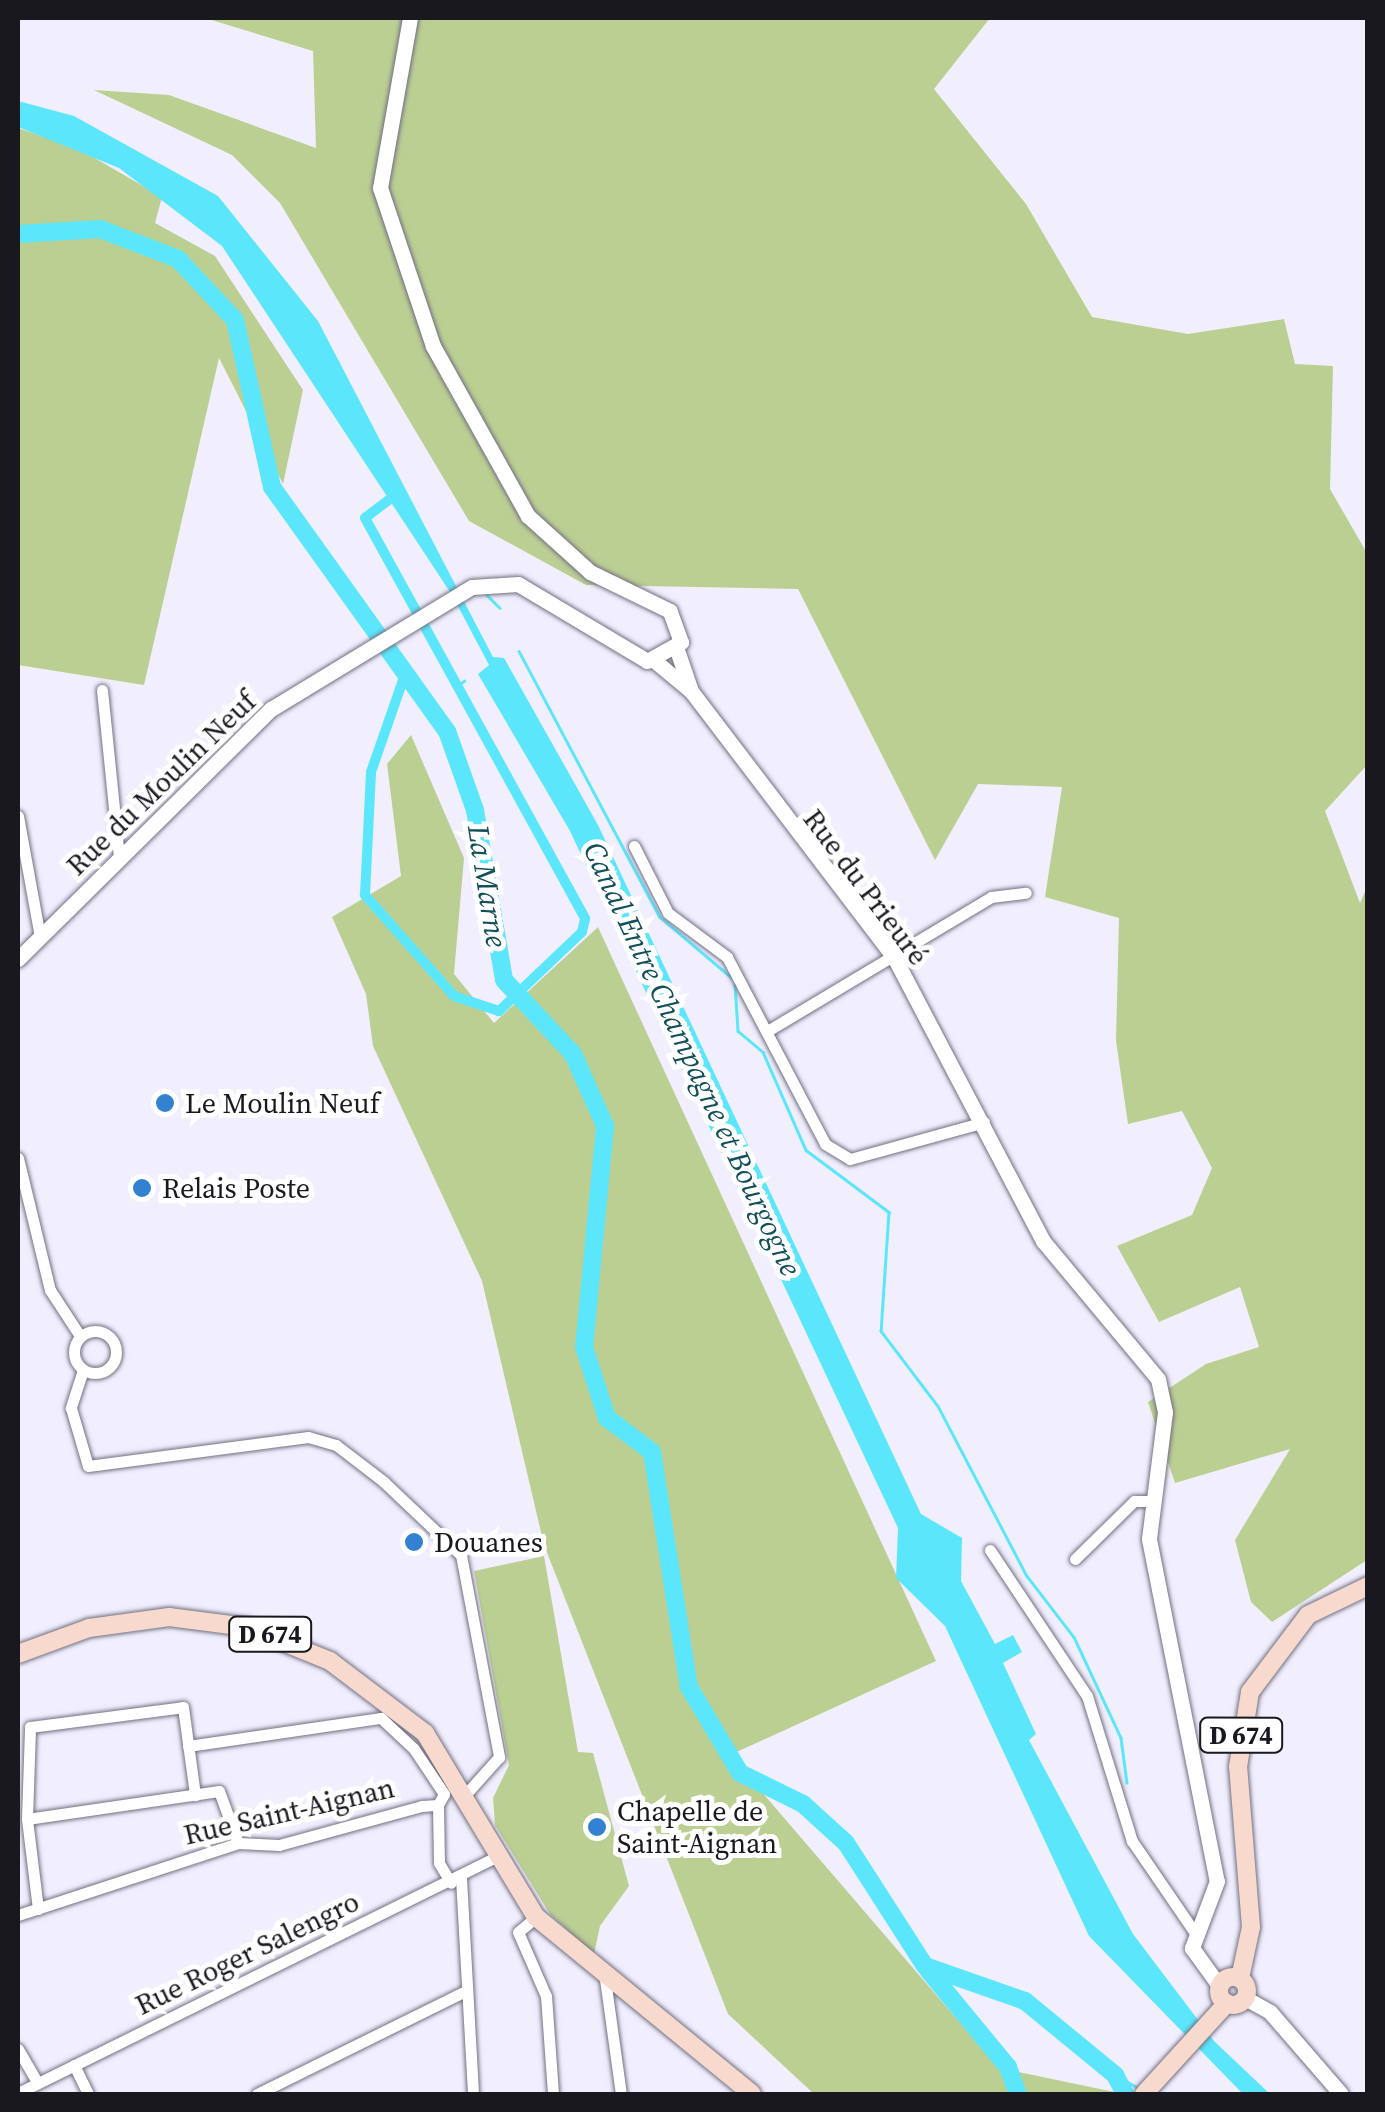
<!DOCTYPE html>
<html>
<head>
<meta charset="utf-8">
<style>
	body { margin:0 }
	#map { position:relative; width:1385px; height:2112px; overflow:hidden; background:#f1effe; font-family:"Source Serif 4",serif }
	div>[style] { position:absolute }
	.green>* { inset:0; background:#bccf93 }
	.water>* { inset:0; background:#5be6fc }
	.stream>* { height:2.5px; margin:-1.25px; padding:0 1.25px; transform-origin:1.25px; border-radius:1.25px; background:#5be6fc }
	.canal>* { height:10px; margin:-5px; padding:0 5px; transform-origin:5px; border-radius:5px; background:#5be6fc }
	.river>* { height:18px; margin:-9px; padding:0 9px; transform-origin:9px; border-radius:9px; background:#5be6fc }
	.roads { filter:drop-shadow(0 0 2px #717080) drop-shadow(0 0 2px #717080) }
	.street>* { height:11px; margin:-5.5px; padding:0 5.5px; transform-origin:5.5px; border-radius:5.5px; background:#fff }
	.street>.ring { margin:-5.5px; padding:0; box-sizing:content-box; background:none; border:11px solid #fff; border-radius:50% }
	.secondary>* { height:15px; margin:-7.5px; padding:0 7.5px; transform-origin:7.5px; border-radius:7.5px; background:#fff }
	.primary>* { height:18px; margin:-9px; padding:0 9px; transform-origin:9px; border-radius:9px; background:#f7d9cd }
	.primary>.ring { margin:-9px; padding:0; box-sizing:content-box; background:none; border:18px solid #f7d9cd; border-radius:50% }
	.dots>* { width:28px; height:28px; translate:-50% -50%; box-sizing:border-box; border:5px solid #fff; border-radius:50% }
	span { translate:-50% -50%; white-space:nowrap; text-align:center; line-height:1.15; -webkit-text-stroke:10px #fff; paint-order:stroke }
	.shield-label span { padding:2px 8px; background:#fff; border:2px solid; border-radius:8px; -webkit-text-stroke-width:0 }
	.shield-label { font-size:25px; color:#18181e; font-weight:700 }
	.street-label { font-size:28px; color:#18181e }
	.poi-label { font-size:28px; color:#18181e }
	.left { translate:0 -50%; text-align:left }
	.water-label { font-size:30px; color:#134f58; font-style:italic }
	.frame { position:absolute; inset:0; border:20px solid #18181e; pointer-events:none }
</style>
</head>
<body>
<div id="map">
	<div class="green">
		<div style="clip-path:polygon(205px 18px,990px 18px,934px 89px,1026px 204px,1092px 317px,1188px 334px,1284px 319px,1295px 364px,1333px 366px,1330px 489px,1368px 555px,1367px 765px,1325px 811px,1360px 903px,1367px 887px,1367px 1560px,1272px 1622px,1251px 1602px,1235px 1540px,1290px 1449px,1175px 1483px,1148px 1402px,1206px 1364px,1259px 1347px,1240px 1287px,1159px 1322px,1117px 1246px,1192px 1215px,1212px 1168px,1182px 1111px,1128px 1124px,1116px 1041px,1119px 918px,1045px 897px,1062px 787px,978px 784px,935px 860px,798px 589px,586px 585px,469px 521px,280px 203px,232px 155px,94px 90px,169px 95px,316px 148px,313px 51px)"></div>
		<div style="clip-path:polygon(18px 128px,79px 149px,162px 197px,155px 223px,215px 256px,303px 390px,283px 484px,219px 358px,144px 685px,18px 665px)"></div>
		<div style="clip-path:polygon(411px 735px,464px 858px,454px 974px,494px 1023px,598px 927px,936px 1661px,730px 1755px,999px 2068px,1124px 2094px,814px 2094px,728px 2014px,544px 1545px,482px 1281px,373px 1046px,366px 994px,332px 917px,401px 876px,387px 764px)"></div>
		<div style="clip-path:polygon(544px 1556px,578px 1752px,593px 1753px,629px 1886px,600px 1926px,594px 1954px,550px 1914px,495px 1825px,493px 1798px,509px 1765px,474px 1571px)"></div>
	</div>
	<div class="water">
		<div style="clip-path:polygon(18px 101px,74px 116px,218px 196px,318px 321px,493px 657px,504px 658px,598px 825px,921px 1514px,962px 1538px,961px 1581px,995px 1644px,1013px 1635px,1022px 1652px,1003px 1663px,1036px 1734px,1029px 1740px,1133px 1934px,1214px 2041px,1270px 2094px,1243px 2094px,1089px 1936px,945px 1626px,896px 1578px,898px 1528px,570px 831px,478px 674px,489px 665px,452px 595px,222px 246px,119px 168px,18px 127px)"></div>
	</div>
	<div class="stream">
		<div style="left:487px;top:595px;width:18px;rotate:45deg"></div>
		<div style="left:519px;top:651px;width:301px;rotate:62.1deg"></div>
		<div style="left:660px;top:917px;width:93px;rotate:40.2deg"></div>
		<div style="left:455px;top:687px;width:11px;rotate:-34deg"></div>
		<div style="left:735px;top:984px;width:47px;rotate:86.3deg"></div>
		<div style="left:738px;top:1031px;width:33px;rotate:40deg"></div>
		<div style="left:763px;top:1052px;width:107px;rotate:66.3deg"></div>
		<div style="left:806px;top:1150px;width:104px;rotate:36.8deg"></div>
		<div style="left:889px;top:1212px;width:119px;rotate:93.8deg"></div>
		<div style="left:881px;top:1331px;width:94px;rotate:52.8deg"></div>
		<div style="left:938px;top:1406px;width:192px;rotate:62.4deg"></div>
		<div style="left:1027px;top:1576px;width:77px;rotate:52.4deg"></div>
		<div style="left:1074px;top:1637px;width:111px;rotate:65deg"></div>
		<div style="left:1121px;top:1738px;width:45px;rotate:82.4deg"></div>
		<div style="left:1115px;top:2075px;width:25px;rotate:29deg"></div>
	</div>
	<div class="canal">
		<div style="left:394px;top:496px;width:36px;rotate:143deg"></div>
		<div style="left:365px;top:518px;width:457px;rotate:61.2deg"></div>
		<div style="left:585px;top:919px;width:13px;rotate:103deg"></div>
		<div style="left:582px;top:932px;width:115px;rotate:136.4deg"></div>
		<div style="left:499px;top:1011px;width:47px;rotate:-161.6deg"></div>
		<div style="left:454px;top:996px;width:135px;rotate:-131.4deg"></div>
		<div style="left:365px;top:895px;width:123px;rotate:-87.2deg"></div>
		<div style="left:371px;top:772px;width:101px;rotate:-70.8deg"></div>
	</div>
	<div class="river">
		<div style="left:18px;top:234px;width:82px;rotate:-3.5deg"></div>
		<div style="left:100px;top:229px;width:84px;rotate:21deg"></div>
		<div style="left:178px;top:259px;width:83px;rotate:46.9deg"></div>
		<div style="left:235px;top:320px;width:171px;rotate:77.5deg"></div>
		<div style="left:272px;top:487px;width:300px;rotate:54.4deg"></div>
		<div style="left:447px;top:731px;width:84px;rotate:70.5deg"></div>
		<div style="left:475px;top:810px;width:172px;rotate:80.3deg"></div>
		<div style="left:504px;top:980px;width:101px;rotate:47deg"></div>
		<div style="left:573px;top:1054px;width:79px;rotate:66deg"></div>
		<div style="left:605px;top:1126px;width:222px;rotate:95.4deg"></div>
		<div style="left:584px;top:1347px;width:75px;rotate:72.1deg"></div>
		<div style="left:607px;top:1418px;width:56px;rotate:37.1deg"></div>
		<div style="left:652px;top:1452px;width:238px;rotate:81.1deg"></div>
		<div style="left:689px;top:1687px;width:100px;rotate:59.3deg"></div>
		<div style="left:740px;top:1773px;width:70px;rotate:26.2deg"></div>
		<div style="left:803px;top:1804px;width:58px;rotate:42.2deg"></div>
		<div style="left:846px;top:1843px;width:146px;rotate:57.3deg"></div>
		<div style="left:925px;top:1966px;width:106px;rotate:19.3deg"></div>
		<div style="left:1025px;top:2001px;width:117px;rotate:39.4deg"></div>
		<div style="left:1115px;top:2075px;width:21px;rotate:62deg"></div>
		<div style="left:928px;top:1970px;width:126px;rotate:50.5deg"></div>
		<div style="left:1008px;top:2067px;width:29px;rotate:70deg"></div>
	</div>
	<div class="roads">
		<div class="street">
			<div style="left:102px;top:690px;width:169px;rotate:84.2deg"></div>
			<div style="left:18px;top:816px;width:123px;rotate:79.7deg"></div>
			<div style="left:634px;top:846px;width:75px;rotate:63.1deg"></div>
			<div style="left:668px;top:913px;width:74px;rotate:36.7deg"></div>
			<div style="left:727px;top:957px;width:211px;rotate:62.3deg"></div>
			<div style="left:825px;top:1144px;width:29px;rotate:31deg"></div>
			<div style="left:850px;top:1159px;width:139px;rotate:-15.4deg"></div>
			<div style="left:769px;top:1030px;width:259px;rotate:-30.9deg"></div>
			<div style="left:991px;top:897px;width:35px;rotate:-7deg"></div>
			<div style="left:18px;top:1158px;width:136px;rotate:76.4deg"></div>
			<div style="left:50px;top:1290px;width:55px;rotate:56.9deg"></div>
			<div class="ring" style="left:74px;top:1331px;width:31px;height:31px"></div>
			<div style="left:83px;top:1370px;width:40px;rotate:108deg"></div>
			<div style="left:71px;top:1408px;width:60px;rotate:73.7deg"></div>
			<div style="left:88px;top:1466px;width:222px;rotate:-7.5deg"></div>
			<div style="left:308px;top:1437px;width:29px;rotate:16deg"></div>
			<div style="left:336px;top:1445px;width:61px;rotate:37.6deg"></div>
			<div style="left:384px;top:1482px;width:106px;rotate:43.5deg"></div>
			<div style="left:461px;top:1555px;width:206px;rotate:79.3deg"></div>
			<div style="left:499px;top:1757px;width:51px;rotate:131.8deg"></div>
			<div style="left:990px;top:1550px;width:175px;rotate:56.4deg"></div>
			<div style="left:1087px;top:1696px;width:152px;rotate:72.8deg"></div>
			<div style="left:1132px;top:1841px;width:108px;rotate:55.6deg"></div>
			<div style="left:1075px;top:1559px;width:83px;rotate:-44.5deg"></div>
			<div style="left:1134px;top:1501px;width:18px"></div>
			<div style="left:188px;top:1746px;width:195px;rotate:-8.3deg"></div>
			<div style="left:381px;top:1718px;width:45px;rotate:43.2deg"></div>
			<div style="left:414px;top:1749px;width:54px;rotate:56.3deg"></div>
			<div style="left:444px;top:1794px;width:13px;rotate:119deg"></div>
			<div style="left:27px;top:1819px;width:194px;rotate:-8.3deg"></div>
			<div style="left:219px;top:1791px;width:55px;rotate:69.9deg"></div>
			<div style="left:461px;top:1878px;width:216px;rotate:86.8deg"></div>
			<div style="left:38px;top:1909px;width:91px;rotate:-97deg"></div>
			<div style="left:27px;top:1819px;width:92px;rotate:-88.1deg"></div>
			<div style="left:30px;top:1727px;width:154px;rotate:-7.4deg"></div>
			<div style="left:183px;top:1707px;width:89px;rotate:82.2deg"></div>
			<div style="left:18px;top:1915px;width:231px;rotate:-18.1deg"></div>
			<div style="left:238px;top:1843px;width:41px;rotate:2.8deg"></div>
			<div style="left:279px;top:1845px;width:148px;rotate:-15.3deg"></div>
			<div style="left:422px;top:1806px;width:16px;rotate:-4deg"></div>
			<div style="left:438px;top:1805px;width:58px;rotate:89deg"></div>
			<div style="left:439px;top:1863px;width:23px;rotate:59deg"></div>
			<div style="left:536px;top:1917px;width:23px;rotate:140deg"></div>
			<div style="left:518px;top:1932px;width:70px;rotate:66.4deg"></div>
			<div style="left:546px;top:1996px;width:98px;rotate:85.9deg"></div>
			<div style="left:605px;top:1979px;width:116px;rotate:82.1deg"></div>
			<div style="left:18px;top:2049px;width:39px;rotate:60deg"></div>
			<div style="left:74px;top:2065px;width:32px;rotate:64deg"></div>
			<div style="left:18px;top:2093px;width:535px;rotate:-26.28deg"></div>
			<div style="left:257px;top:2094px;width:234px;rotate:-26.3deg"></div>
		</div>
		<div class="secondary">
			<div style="left:677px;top:650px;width:43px;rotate:71.1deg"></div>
			<div style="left:656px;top:662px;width:45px;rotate:39.6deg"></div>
			<div style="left:691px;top:691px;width:337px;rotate:52.7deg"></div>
			<div style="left:895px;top:959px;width:318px;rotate:62.3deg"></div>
			<div style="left:1043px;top:1241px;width:180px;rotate:50.2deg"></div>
			<div style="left:1158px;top:1379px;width:34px;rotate:78deg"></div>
			<div style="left:1165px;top:1412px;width:128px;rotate:97.2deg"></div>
			<div style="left:1149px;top:1539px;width:349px;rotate:78.8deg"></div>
			<div style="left:1217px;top:1881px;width:72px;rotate:110.5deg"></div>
			<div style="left:1192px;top:1948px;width:48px;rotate:54.3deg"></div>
			<div style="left:18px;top:959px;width:356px;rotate:-44.7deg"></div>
			<div style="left:271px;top:709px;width:235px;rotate:-31.3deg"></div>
			<div style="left:472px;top:587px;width:46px;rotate:-3.7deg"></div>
			<div style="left:518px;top:584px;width:150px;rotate:30.8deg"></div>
			<div style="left:647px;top:661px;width:39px;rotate:-29deg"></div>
			<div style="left:681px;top:642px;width:33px;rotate:-110deg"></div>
			<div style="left:670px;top:611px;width:89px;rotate:-154deg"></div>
			<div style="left:590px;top:572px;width:84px;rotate:-137.9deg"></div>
			<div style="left:528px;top:516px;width:195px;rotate:-119.2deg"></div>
			<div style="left:433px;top:346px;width:167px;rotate:-108.5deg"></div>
			<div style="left:380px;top:188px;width:173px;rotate:-80deg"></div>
			<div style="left:1245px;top:1998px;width:29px;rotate:29deg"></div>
			<div style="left:1270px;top:2012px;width:108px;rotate:49.1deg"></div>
		</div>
		<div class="primary">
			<div style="left:18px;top:1654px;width:76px;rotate:-20.1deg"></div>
			<div style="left:89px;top:1628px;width:81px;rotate:-7.8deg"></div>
			<div style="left:169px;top:1617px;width:78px;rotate:7.4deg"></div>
			<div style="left:246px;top:1627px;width:91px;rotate:22deg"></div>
			<div style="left:330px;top:1661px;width:119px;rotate:37.2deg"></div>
			<div style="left:425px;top:1733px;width:215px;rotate:58.9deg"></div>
			<div style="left:536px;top:1917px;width:279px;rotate:39.3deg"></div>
			<div class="ring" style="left:1219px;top:1977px;width:10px;height:10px"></div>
			<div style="left:1240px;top:1978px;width:52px;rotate:-77.8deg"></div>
			<div style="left:1251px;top:1927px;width:161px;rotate:-94.6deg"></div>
			<div style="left:1238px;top:1767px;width:76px;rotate:-80.9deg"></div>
			<div style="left:1250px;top:1692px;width:96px;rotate:-53deg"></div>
			<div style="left:1308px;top:1615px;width:67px;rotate:-25.8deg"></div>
			<div style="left:1144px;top:2094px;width:123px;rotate:-47.6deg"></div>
		</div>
	</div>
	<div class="dots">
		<div style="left:165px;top:1103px;background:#3282d1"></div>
		<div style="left:142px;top:1188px;background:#3282d1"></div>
		<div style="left:414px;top:1542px;background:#3282d1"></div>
		<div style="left:597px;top:1827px;background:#3282d1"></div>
	</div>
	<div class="shield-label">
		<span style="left:270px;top:1634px">D 674</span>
		<span style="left:1241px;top:1735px">D 674</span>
	</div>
	<div class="street-label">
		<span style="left:161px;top:783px;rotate:-44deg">Rue du Moulin Neuf</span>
		<span style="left:866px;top:887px;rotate:53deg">Rue du Prieuré</span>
		<span style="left:289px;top:1811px;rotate:-13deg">Rue Saint-Aignan</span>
		<span style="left:247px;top:1953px;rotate:-26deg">Rue Roger Salengro</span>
	</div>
	<div class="poi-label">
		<span class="left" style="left:185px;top:1103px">Le Moulin Neuf</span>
		<span class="left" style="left:162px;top:1188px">Relais Poste</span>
		<span class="left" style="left:434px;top:1542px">Douanes</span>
		<span class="left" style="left:617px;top:1827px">Chapelle de<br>Saint-Aignan</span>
	</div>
	<div class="water-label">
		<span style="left:487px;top:886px;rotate:81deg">La Marne</span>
		<span style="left:692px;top:1059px;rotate:65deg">Canal Entre Champagne et Bourgogne</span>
	</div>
	<div class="frame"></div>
</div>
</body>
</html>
